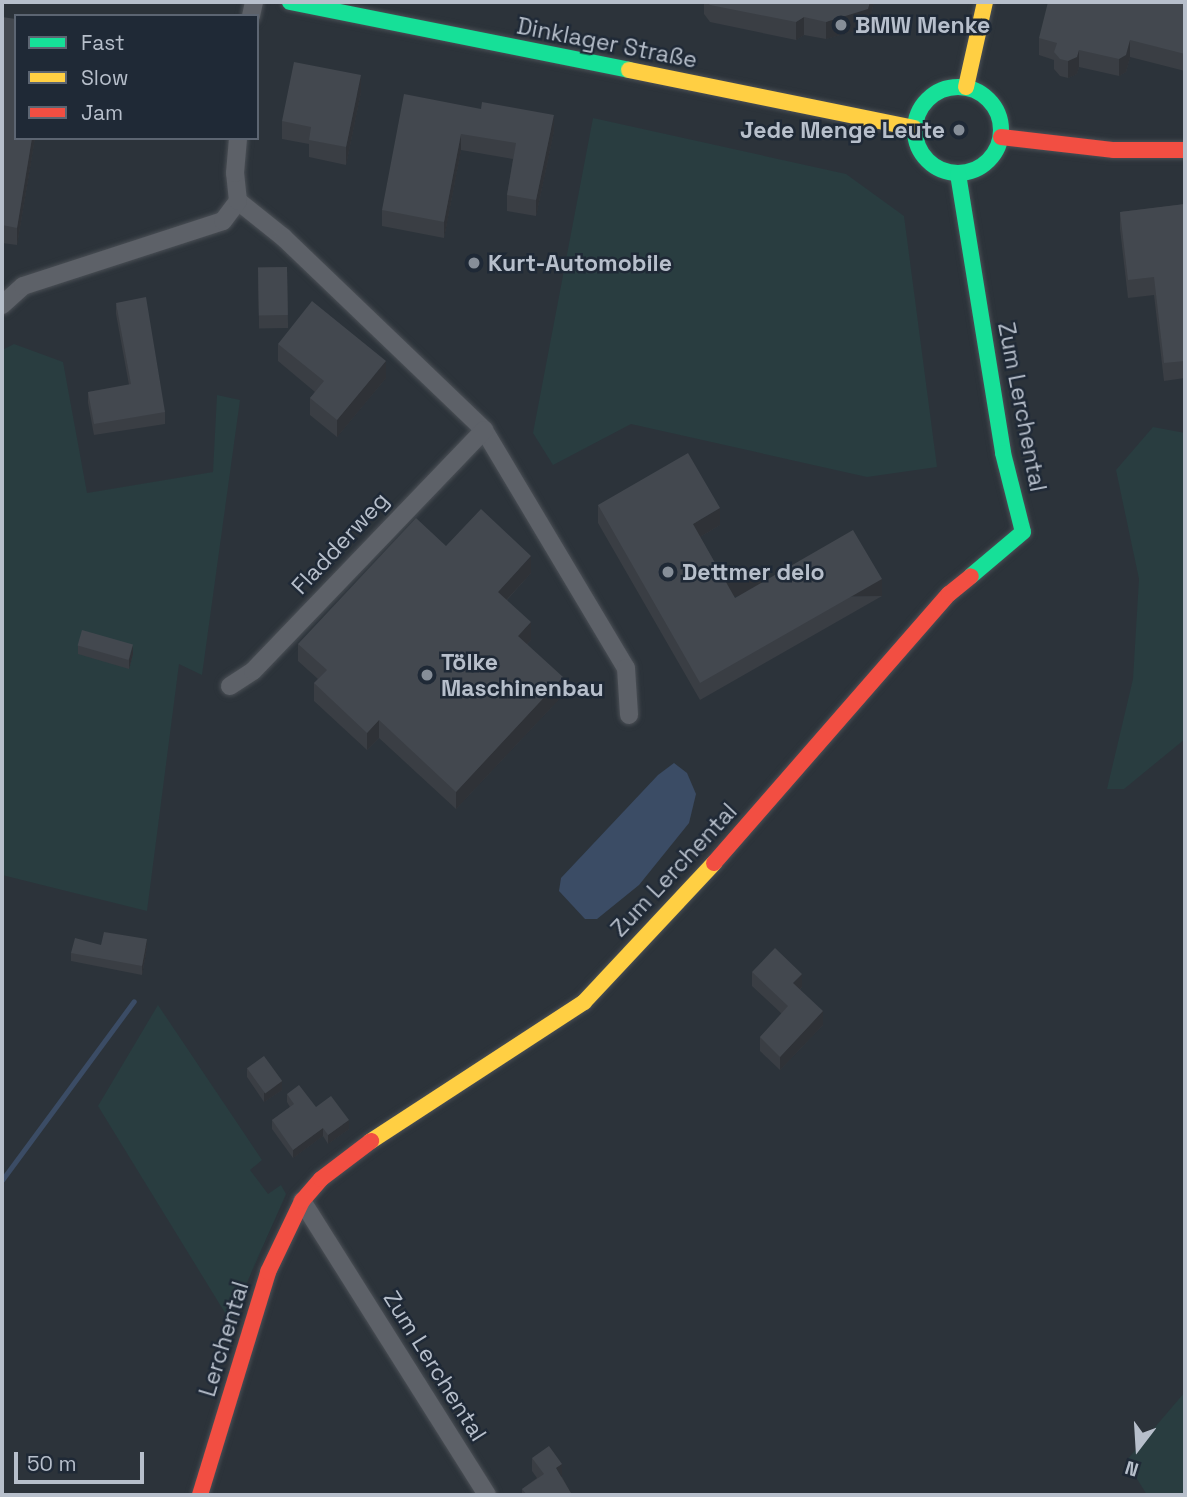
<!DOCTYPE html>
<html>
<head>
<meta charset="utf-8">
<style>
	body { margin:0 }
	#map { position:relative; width:1187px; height:1497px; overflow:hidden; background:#2c333a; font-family:"Space Grotesk",sans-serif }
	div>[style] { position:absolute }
	.green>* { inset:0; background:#293d40 }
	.water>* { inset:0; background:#3b4c65 }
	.stream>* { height:5px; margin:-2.5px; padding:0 2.5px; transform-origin:2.5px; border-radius:2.5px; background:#3b4c65 }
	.roads { filter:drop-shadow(0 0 2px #4a4f55) drop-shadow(0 0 2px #4a4f55) }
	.street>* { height:18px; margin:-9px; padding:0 9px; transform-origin:9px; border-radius:9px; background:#5d6168 }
	.fast>* { height:16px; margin:-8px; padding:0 8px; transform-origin:8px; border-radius:8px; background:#16e098 }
	.fast>.ring { margin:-8px; padding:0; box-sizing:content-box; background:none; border:16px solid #16e098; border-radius:50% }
	.slow>* { height:16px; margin:-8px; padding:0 8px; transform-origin:8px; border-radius:8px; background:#ffcf43 }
	.jam>* { height:16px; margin:-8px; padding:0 8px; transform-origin:8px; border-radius:8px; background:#f24e42 }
	.wall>* { inset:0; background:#3a3e44; transform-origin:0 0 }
	.shaded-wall>* { inset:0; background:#2f3237; transform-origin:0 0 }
	.building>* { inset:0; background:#43484f; transform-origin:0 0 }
	.dots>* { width:19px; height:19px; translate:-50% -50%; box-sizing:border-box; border:4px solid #1f2936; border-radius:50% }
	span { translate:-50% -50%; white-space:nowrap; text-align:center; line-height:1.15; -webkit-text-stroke:5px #1f2936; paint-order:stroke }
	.poi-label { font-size:23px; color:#b7bfcb; font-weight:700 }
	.left { translate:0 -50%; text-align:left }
	.right { translate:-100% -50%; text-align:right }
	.street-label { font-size:23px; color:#b7bfcb }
	.frame { position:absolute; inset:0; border:4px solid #b7bfcb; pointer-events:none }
	.legend { position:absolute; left:14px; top:14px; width:245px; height:126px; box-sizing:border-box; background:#1f2936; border:2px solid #5c6572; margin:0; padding:9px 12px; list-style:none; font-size:21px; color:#b7bfcb }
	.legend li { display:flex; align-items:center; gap:14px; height:35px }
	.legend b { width:35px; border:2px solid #5c6572 }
	.north { position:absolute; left:1103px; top:1413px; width:70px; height:70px; -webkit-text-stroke:5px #1f2936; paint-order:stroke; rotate:197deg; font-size:19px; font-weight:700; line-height:28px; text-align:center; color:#b7bfcb }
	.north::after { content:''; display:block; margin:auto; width:24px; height:32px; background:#b7bfcb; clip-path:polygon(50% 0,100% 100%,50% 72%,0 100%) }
	.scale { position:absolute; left:14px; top:1452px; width:130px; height:32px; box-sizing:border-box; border:4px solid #b7bfcb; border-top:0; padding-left:9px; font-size:21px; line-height:24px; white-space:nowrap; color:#b7bfcb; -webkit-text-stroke:5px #1f2936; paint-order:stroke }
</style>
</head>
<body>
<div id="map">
	<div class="green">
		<div style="clip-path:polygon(593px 118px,846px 174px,904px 216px,937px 467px,867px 477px,631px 424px,553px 465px,533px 433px)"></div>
		<div style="clip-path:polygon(14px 344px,63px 362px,87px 493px,213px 472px,217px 395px,240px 400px,202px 675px,179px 664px,147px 911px,2px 875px,2px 350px)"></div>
		<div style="clip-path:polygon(1153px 427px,1185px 433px,1185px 739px,1124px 789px,1107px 789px,1133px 679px,1139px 579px,1116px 470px)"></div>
		<div style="clip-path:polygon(158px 1005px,262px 1160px,250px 1170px,268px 1194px,281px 1185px,286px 1194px,230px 1321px,98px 1106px)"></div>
		<div style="clip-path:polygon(1185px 1392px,1185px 1495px,1147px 1495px,1126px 1461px)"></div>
	</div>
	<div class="water">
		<div style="clip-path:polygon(674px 763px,687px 773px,696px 794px,689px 823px,639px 885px,597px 919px,585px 919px,559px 891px,561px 878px,658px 775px)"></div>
	</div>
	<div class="stream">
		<div style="left:2px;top:1180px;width:222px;rotate:-53.6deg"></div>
	</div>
	<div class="roads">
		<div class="street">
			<div style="left:251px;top:16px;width:14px;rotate:-78deg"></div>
			<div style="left:238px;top:201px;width:58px;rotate:38.7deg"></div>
			<div style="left:283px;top:237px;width:279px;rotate:43.8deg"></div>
			<div style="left:484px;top:430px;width:277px;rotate:59.2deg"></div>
			<div style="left:626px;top:668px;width:47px;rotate:86.3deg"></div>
			<div style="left:2px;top:305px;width:28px;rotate:-42deg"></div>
			<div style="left:23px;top:286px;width:210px;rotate:-18deg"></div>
			<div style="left:223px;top:221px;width:25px;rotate:-53deg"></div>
			<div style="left:238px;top:201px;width:28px;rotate:-96deg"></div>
			<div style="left:235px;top:173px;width:35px;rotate:-85deg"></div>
			<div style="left:230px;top:686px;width:27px;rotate:-33deg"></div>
			<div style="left:253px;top:671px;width:334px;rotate:-46.2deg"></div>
			<div style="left:302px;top:1201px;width:347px;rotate:57.8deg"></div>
		</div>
		<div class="fast">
			<div style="left:290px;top:2px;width:346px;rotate:11.3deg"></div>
			<div class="ring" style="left:915px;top:87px;width:70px;height:70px"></div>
			<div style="left:958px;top:174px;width:283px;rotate:80.8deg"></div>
			<div style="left:1003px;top:453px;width:81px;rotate:75.8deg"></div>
			<div style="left:1023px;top:532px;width:68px;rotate:139.8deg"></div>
		</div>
		<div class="slow">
			<div style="left:629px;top:70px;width:291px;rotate:11.5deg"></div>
			<div style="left:966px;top:87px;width:87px;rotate:-77.4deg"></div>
			<div style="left:371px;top:1141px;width:254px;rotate:-33.1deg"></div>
			<div style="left:584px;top:1002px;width:190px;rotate:-46.9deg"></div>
		</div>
		<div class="jam">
			<div style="left:1001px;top:137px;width:114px;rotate:6.6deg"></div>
			<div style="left:1114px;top:150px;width:71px"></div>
			<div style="left:714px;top:863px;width:357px;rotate:-48.9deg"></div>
			<div style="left:949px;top:594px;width:28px;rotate:-39deg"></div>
			<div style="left:200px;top:1495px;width:233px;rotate:-73deg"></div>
			<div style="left:268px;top:1272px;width:79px;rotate:-64.4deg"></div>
			<div style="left:302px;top:1201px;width:29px;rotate:-49deg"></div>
			<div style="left:321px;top:1179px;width:63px;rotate:-37.2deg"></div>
		</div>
	</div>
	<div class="wall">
		<div style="clip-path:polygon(704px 2px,874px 2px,868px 27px,826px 39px,804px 35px,796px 40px,710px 22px,704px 14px)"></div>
		<div style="clip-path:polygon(1185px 2px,1185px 71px,1130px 57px,1126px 72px,1119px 76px,1079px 67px,1077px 74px,1068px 78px,1060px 76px,1054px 69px,1054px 60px,1039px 55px,1039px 38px)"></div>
		<div style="clip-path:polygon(2px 17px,35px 138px,17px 245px,2px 243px)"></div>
		<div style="clip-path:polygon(361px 92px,346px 165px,309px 157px,309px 144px,282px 139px,282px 121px)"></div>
		<div style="clip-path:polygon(481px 109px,554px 131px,536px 216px,507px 211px,507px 195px,513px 159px,461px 150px,444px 238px,382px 226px,382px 210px)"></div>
		<div style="clip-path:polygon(1185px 204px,1185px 378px,1164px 381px,1154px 295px,1128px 298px,1120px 229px,1120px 212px)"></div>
		<div style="left:287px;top:267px;width:61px;height:29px;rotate:89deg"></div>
		<div style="clip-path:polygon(116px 303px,165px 412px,165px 424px,94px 435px,88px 403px,88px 392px,129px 385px,116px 314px)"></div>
		<div style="clip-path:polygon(278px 344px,386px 378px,337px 437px,310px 415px,310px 398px,315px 392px,278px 361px)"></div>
		<div style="clip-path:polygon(598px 505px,720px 525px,700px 537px,735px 598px,882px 596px,700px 700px,598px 523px)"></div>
		<div style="clip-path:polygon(446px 546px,531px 573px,507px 600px,531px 640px,527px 644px,563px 695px,456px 809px,379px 738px,367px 750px,314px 701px,314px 683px,318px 679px,298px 661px,298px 644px)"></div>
		<div style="clip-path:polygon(78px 645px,133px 654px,129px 669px,78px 654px)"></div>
		<div style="clip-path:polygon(101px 945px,147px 947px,142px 975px,71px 961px,71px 953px)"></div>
		<div style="clip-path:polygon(752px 972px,802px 987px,800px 990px,823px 1025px,780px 1070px,760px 1051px,760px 1037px,782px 1014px,752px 986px)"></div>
		<div style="clip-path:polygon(247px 1068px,282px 1090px,264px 1102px,247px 1077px)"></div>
		<div style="clip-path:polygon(287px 1094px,316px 1107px,349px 1129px,328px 1144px,323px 1136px,293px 1158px,272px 1129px,272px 1120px,290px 1107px,287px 1102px)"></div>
		<div style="clip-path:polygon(532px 1458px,562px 1477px,572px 1495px,522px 1495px,522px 1489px,537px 1478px,532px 1471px)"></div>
	</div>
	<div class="shaded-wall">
		<div style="clip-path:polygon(870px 2px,874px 2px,868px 27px,826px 39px,826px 22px)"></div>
		<div style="clip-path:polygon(804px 17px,804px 35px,796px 40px,796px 22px)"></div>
		<div style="clip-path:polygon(1130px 40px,1130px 57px,1126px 72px,1119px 76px,1119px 59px)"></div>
		<div style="clip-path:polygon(1079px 50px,1079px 67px,1077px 74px,1068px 78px,1068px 61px)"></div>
		<div style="clip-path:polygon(361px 75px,361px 92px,346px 165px,346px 147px)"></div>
		<div style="clip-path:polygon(554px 115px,554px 131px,536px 216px,536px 200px)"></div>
		<div style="clip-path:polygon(461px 134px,461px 150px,444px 238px,444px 222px)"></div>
		<div style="clip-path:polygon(32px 138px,35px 138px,17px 245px,17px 228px)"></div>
		<div style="clip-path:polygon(386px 361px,386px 378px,337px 437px,337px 420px)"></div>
		<div style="clip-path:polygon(720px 508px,720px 525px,693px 541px,693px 524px)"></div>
		<div style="clip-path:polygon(531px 556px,531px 573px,498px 609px,498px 592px)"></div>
		<div style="left:882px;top:579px;width:17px;height:210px;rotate:90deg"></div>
		<div style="clip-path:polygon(531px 622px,531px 640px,518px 653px,518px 636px)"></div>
		<div style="clip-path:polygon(133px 645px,133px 654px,129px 669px,129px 660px)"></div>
		<div style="clip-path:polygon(563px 677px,563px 695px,456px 809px,456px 792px)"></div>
		<div style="clip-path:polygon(379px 720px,379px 738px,367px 750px,367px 733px)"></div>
		<div style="clip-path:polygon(147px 939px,147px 947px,142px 975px,142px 966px)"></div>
		<div style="clip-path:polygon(802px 974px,802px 987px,793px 997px,793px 983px)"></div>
		<div style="clip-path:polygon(823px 1011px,823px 1025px,780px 1070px,780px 1057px)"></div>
		<div style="clip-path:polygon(282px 1081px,282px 1090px,264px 1102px,264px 1093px)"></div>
		<div style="clip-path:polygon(349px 1120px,349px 1129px,328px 1144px,328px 1135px)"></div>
		<div style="clip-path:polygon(323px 1128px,323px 1136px,293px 1158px,293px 1150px)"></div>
		<div style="clip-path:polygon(562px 1464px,562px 1477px,556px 1468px)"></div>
	</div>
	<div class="building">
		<div style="clip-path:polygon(707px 2px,870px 2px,868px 9px,826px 22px,804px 17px,796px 22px,710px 5px)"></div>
		<div style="clip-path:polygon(1048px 2px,1185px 2px,1185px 54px,1130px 40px,1126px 55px,1119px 59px,1079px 50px,1077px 57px,1068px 61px,1060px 59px,1054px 52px,1057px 43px,1039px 38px)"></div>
		<div style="clip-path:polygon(2px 17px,16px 19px,16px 138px,32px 138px,17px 228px,2px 225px)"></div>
		<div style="clip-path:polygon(294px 62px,361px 75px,346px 147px,309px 140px,311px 127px,282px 121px)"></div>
		<div style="clip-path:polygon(404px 94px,481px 109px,482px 102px,554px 115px,536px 200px,507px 195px,516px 143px,461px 134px,444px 222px,382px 210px)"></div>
		<div style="clip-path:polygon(1185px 204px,1185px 361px,1164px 363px,1154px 277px,1128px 280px,1120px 212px)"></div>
		<div style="left:287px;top:267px;width:48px;height:29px;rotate:89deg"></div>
		<div style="clip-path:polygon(146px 297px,165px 412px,94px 424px,88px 392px,131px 384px,116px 303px)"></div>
		<div style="clip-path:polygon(312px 301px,386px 361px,337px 420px,310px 398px,324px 381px,278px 344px)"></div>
		<div style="clip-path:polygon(688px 453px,720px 508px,693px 524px,735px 598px,853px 530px,882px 579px,700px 683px,598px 505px)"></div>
		<div style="clip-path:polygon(481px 509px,531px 556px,498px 592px,531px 622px,518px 636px,563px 677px,456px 792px,379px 720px,367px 733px,314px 683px,327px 670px,298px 644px,416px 518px,446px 546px)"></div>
		<div style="left:82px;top:630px;width:53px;height:16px;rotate:16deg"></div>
		<div style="clip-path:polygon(104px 932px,147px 939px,142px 966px,71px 953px,75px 938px,101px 945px)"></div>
		<div style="clip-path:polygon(775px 948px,802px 974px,793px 983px,823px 1011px,780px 1057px,760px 1037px,788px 1006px,752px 972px)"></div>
		<div style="left:264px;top:1056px;width:31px;height:21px;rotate:54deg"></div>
		<div style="clip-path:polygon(299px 1085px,316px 1107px,331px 1096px,349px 1120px,328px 1135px,323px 1128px,293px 1150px,272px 1120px,294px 1104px,287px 1094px)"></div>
		<div style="clip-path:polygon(549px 1446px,562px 1464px,556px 1468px,572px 1495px,527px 1495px,522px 1489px,544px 1474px,532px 1458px)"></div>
	</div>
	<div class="dots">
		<div style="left:841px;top:25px;background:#868e98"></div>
		<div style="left:959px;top:130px;background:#868e98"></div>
		<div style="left:474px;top:263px;background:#868e98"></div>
		<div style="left:668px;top:572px;background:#868e98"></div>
		<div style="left:427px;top:675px;background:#868e98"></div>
	</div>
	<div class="poi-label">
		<span class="left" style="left:855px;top:25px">BMW Menke</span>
		<span class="right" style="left:945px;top:130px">Jede Menge Leute</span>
		<span class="left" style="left:488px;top:263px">Kurt-Automobile</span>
		<span class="left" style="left:682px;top:572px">Dettmer delo</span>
		<span class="left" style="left:441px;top:675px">Tölke<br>Maschinenbau</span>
	</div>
	<div class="street-label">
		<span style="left:607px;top:43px;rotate:11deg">Dinklager Straße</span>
		<span style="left:1022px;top:407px;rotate:79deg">Zum Lerchental</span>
		<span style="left:340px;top:543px;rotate:-47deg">Fladderweg</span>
		<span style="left:674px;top:870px;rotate:-47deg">Zum Lerchental</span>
		<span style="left:224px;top:1339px;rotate:-73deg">Lerchental</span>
		<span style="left:435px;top:1366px;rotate:58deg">Zum Lerchental</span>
	</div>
	<div class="frame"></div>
	<ul class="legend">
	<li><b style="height:9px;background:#16e098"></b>Fast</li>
	<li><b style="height:9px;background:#ffcf43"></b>Slow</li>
	<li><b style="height:9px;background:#f24e42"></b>Jam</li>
	</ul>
	<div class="north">N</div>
	<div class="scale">50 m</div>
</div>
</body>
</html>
